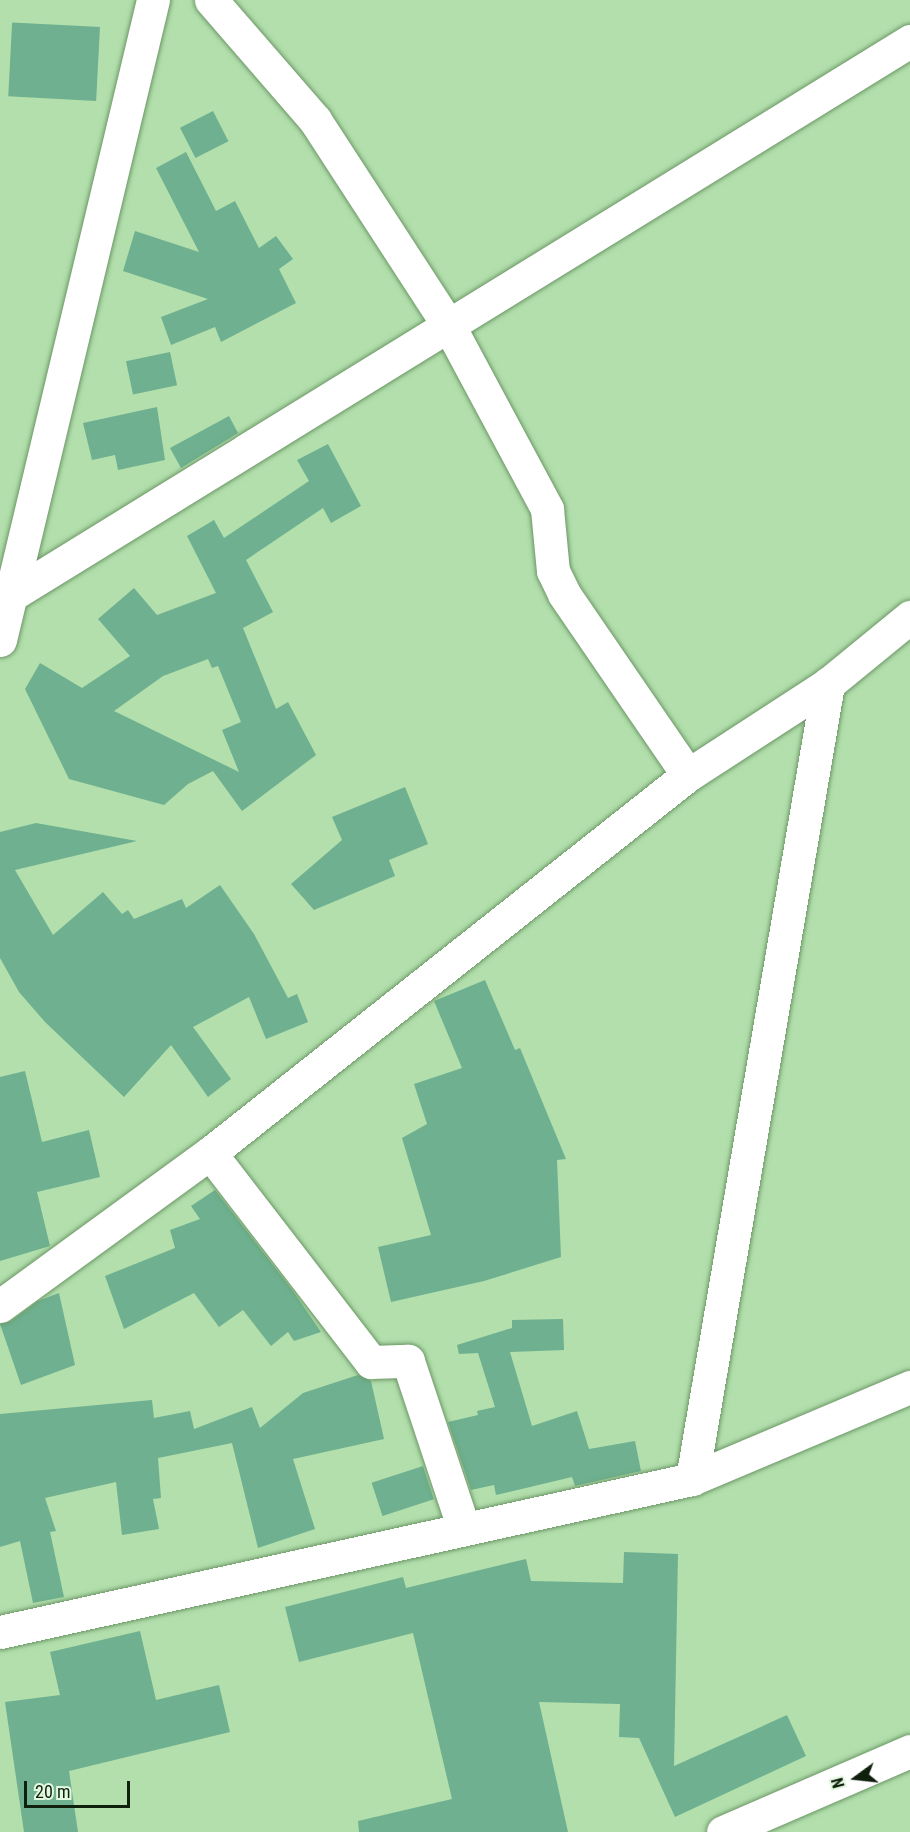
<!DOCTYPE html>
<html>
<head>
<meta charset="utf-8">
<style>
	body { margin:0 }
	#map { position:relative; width:910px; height:1832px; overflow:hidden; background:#b2dfac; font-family:"Roboto Condensed",sans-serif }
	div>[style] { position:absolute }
	.building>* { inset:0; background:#6eb08f; transform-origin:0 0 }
	.roads { filter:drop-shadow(0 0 2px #6c9666) drop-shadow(0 0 2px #6c9666) }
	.street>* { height:33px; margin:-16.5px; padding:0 16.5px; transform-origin:16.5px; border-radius:16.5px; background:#fff }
	.primary>* { height:33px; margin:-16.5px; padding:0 16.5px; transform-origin:16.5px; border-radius:16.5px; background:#fff }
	span { translate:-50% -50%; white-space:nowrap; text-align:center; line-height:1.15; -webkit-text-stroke:4.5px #e3f9df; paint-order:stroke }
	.north { position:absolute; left:826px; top:1748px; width:60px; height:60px; -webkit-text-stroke:4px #e3f9df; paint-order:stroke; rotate:255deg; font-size:16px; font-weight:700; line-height:24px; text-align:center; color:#0f200d }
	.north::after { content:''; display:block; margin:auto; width:21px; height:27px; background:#0f200d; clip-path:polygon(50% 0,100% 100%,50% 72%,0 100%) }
	.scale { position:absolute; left:24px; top:1781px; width:106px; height:27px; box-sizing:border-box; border:3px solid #0f200d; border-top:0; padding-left:8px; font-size:18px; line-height:21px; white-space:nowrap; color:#0f200d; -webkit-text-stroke:4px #e3f9df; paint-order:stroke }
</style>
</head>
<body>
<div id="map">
	<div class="building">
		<div style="left:100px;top:27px;width:74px;height:88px;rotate:93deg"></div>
		<div style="left:213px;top:111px;width:34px;height:37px;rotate:63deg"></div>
		<div style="clip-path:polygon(186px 152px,216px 211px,235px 201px,259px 248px,276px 236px,293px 259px,279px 269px,296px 303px,221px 342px,215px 327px,171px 345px,161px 317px,208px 299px,123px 271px,135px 231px,199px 252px,156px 168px)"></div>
		<div style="left:170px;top:352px;width:34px;height:45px;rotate:78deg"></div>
		<div style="clip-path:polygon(157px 407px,165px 460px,118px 470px,115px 455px,92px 460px,83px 423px)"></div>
		<div style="clip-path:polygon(229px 416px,238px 433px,181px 468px,170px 448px)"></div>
		<div style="clip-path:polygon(evenodd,328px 444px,361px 506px,331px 523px,323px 508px,246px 560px,273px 612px,243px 628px,276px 709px,288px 702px,316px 755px,242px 811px,213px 771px,188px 784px,164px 805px,69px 779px,25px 689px,40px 663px,82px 688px,130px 656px,98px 619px,134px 588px,157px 615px,216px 593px,187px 536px,214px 520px,224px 538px,309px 481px,297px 460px,328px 444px,208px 659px,212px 668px,218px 666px,241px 722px,222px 730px,239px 772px,114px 711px,163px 676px,208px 659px)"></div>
		<div style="clip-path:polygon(405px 787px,428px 844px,389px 860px,395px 876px,314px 910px,291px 884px,342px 840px,332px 817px)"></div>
		<div style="clip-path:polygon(36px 823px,137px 841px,15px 870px,53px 935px,103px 892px,122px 914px,128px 910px,134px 919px,182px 899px,186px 908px,220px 885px,254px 934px,288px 998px,297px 994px,308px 1022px,266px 1039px,249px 997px,193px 1027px,231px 1079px,208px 1097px,171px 1045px,124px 1097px,45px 1022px,19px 992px,0 958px,0 832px)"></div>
		<div style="clip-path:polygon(485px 980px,515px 1050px,520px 1048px,566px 1159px,557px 1160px,561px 1257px,484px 1281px,391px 1302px,378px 1247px,431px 1235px,402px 1138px,427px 1124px,414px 1084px,462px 1068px,434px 1001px)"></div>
		<div style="clip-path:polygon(25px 1071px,42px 1142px,89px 1130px,100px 1177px,37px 1192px,50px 1246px,0 1261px,0 1077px)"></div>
		<div style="clip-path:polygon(215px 1190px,293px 1291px,321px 1332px,294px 1341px,288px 1332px,271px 1346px,243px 1310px,219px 1327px,194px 1293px,124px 1329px,105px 1276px,175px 1248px,170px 1230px,200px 1219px,191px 1206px)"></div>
		<div style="clip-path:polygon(59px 1293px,75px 1365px,21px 1385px,0 1324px,11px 1321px,38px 1301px)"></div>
		<div style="clip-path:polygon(563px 1319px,564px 1350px,510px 1352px,532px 1426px,577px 1411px,589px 1449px,635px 1441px,641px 1471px,575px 1486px,572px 1477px,496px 1495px,494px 1485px,471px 1490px,448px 1422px,478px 1415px,477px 1411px,495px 1407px,478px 1353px,459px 1354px,457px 1345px,512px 1328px,512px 1320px)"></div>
		<div style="clip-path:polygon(358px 1375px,371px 1381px,384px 1439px,293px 1459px,315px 1529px,258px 1548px,232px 1443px,158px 1458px,161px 1498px,153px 1499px,159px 1529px,122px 1535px,116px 1482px,45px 1498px,56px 1531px,50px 1532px,64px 1597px,33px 1603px,20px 1541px,0 1547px,0 1414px,152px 1400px,154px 1418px,190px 1411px,194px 1429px,252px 1407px,260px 1428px,303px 1393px)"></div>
		<div style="left:423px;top:1466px;width:35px;height:54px;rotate:72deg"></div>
		<div style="clip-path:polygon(624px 1552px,678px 1554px,674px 1766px,787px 1715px,806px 1756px,675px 1817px,639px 1738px,619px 1737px,620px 1704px,539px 1702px,568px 1832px,359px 1832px,358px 1821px,452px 1799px,413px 1633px,299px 1662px,285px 1607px,403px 1577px,406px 1588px,526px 1559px,531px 1581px,623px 1583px)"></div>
		<div style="clip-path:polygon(140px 1631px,156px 1700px,219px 1685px,230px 1732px,69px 1771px,78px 1832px,24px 1832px,5px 1702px,60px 1695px,50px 1652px)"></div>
	</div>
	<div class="roads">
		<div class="street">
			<div style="left:211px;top:0;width:159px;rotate:49.1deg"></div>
			<div style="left:315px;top:120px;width:246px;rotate:57deg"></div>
			<div style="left:449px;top:326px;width:208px;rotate:61.8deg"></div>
			<div style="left:547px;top:509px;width:62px;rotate:84.5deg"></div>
			<div style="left:553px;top:571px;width:25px;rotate:64deg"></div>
			<div style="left:564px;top:594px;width:219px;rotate:55.6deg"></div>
			<div style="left:8px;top:597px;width:1060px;rotate:-31.65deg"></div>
			<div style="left:210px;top:1153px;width:264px;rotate:52.4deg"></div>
			<div style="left:371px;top:1362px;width:37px;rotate:-2deg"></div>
			<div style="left:408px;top:1361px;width:177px;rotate:71.6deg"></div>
			<div style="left:0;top:1306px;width:260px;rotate:-36.1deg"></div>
			<div style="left:210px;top:1153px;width:609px;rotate:-38.34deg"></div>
			<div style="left:688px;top:775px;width:167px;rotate:-33deg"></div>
			<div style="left:828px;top:684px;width:106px;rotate:-39.3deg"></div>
			<div style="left:692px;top:1479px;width:807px;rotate:-80.29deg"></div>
			<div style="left:0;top:1632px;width:709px;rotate:-12.47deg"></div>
			<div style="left:692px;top:1479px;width:237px;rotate:-22.9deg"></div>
			<div style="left:723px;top:1832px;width:204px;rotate:-23.4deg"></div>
		</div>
		<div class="primary">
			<div style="left:0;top:640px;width:658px;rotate:-76.56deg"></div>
		</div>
	</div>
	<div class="north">N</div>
	<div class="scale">20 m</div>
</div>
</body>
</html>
